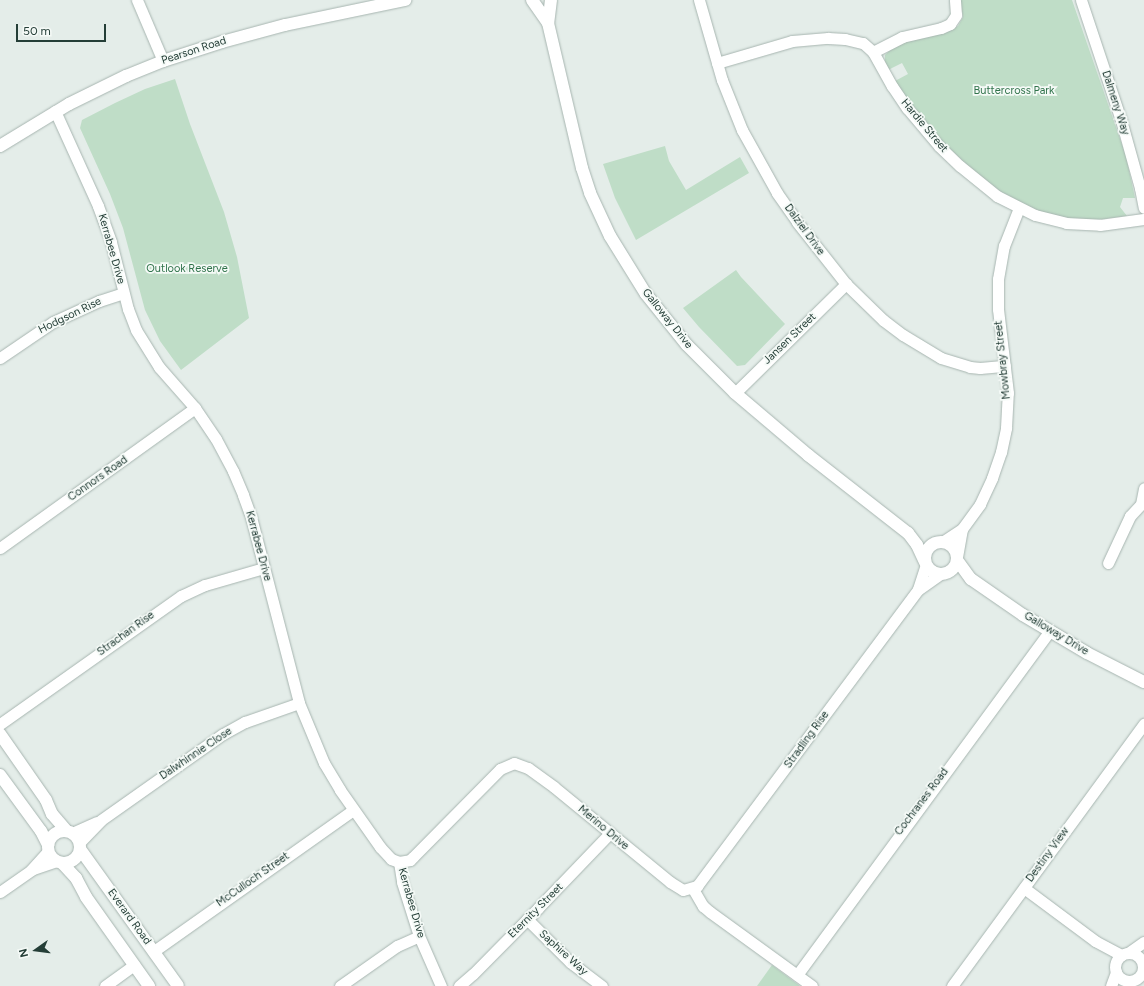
<!DOCTYPE html>
<html>
<head>
<meta charset="utf-8">
<style>
	body { margin:0 }
	#map { position:relative; width:1144px; height:986px; overflow:hidden; background:#e4ede9; font-family:Figtree,sans-serif }
	div>[style] { position:absolute }
	.green>* { inset:0; background:#bfddc7 }
	.roads { filter:drop-shadow(0 0 1px #a7b5b0) drop-shadow(0 0 1px #a7b5b0) }
	.street>* { height:11px; margin:-5.5px; padding:0 5.5px; transform-origin:5.5px; border-radius:5.5px; background:#fff }
	.street>.ring { margin:-5.5px; padding:0; box-sizing:content-box; background:none; border:11px solid #fff; border-radius:50% }
	.secondary>* { height:12px; margin:-6px; padding:0 6px; transform-origin:6px; border-radius:6px; background:#fff }
	.secondary>.ring { margin:-6px; padding:0; box-sizing:content-box; background:none; border:12px solid #fff; border-radius:50% }
	span { translate:-50% -50%; white-space:nowrap; text-align:center; line-height:1.15; -webkit-text-stroke:3.5px #f5faf7; paint-order:stroke }
	.street-label { font-size:11px; color:#243e37 }
	.park-label { font-size:11px; color:#30734b }
	.north { position:absolute; left:16px; top:930px; width:40px; height:40px; -webkit-text-stroke:3px #f5faf7; paint-order:stroke; rotate:256deg; font-size:11px; font-weight:700; line-height:16px; text-align:center; color:#243e37 }
	.north::after { content:''; display:block; margin:auto; width:14px; height:18px; background:#243e37; clip-path:polygon(50% 0,100% 100%,50% 72%,0 100%) }
	.scale { position:absolute; left:16px; top:24px; width:90px; height:18px; box-sizing:border-box; border:2px solid #243e37; border-top:0; padding-left:5px; font-size:12px; line-height:14px; white-space:nowrap; color:#243e37; -webkit-text-stroke:3px #f5faf7; paint-order:stroke }
</style>
</head>
<body>
<div id="map">
	<div class="green">
		<div style="clip-path:polygon(960px 0,1072px 0,1126px 156px,1135px 198px,1123px 198px,1120px 207px,1127px 216px,1098px 220px,1072px 219px,1044px 213px,1023px 204px,1001px 192px,966px 164px,935px 135px,914px 109px,895px 81px,908px 74px,902px 63px,888px 70px,885px 63px,885px 55px,890px 50px,903px 42px,944px 33px,958px 26px,963px 17px)"></div>
		<div style="clip-path:polygon(175px 79px,190px 124px,224px 212px,237px 257px,249px 318px,181px 370px,160px 341px,145px 310px,123px 228px,110px 194px,80px 128px,82px 120px,115px 103px,145px 89px)"></div>
		<div style="clip-path:polygon(665px 146px,669px 161px,686px 190px,740px 157px,749px 173px,636px 240px,615px 198px,603px 164px)"></div>
		<div style="clip-path:polygon(736px 270px,741px 277px,785px 324px,745px 365px,737px 366px,699px 327px,683px 308px)"></div>
		<div style="clip-path:polygon(772px 965px,800px 986px,757px 986px)"></div>
	</div>
	<div class="roads">
		<div class="street">
			<div style="left:137px;top:0;width:66px;rotate:66.9deg"></div>
			<div style="left:699px;top:0;width:83px;rotate:74deg"></div>
			<div style="left:722px;top:80px;width:54px;rotate:68.2deg"></div>
			<div style="left:742px;top:130px;width:72px;rotate:60.9deg"></div>
			<div style="left:777px;top:193px;width:35px;rotate:55deg"></div>
			<div style="left:797px;top:222px;width:79px;rotate:51.7deg"></div>
			<div style="left:846px;top:284px;width:52px;rotate:44.2deg"></div>
			<div style="left:883px;top:320px;width:25px;rotate:37deg"></div>
			<div style="left:903px;top:335px;width:44px;rotate:31.2deg"></div>
			<div style="left:941px;top:358px;width:30px;rotate:17deg"></div>
			<div style="left:970px;top:367px;width:10px;rotate:6deg"></div>
			<div style="left:980px;top:368px;width:25px;rotate:-5deg"></div>
			<div style="left:1081px;top:0;width:126px;rotate:71.6deg"></div>
			<div style="left:1121px;top:120px;width:71px;rotate:74.4deg"></div>
			<div style="left:1140px;top:188px;width:20px;rotate:79deg"></div>
			<div style="left:873px;top:52px;width:33px;rotate:-27deg"></div>
			<div style="left:902px;top:37px;width:40px;rotate:-13deg"></div>
			<div style="left:941px;top:28px;width:10px;rotate:-24deg"></div>
			<div style="left:950px;top:24px;width:11px;rotate:-56deg"></div>
			<div style="left:956px;top:15px;width:15px;rotate:-94deg"></div>
			<div style="left:717px;top:63px;width:78px;rotate:-16.3deg"></div>
			<div style="left:792px;top:41px;width:36px;rotate:-5deg"></div>
			<div style="left:828px;top:38px;width:17px;rotate:3deg"></div>
			<div style="left:845px;top:39px;width:18px;rotate:13deg"></div>
			<div style="left:863px;top:43px;width:13px;rotate:42deg"></div>
			<div style="left:873px;top:52px;width:39px;rotate:61deg"></div>
			<div style="left:892px;top:86px;width:27px;rotate:56deg"></div>
			<div style="left:907px;top:108px;width:50px;rotate:49.9deg"></div>
			<div style="left:939px;top:146px;width:29px;rotate:44deg"></div>
			<div style="left:960px;top:166px;width:48px;rotate:39deg"></div>
			<div style="left:997px;top:196px;width:42px;rotate:26.6deg"></div>
			<div style="left:1035px;top:215px;width:32px;rotate:14deg"></div>
			<div style="left:1066px;top:223px;width:34px;rotate:3deg"></div>
			<div style="left:1100px;top:225px;width:44px;rotate:-7.8deg"></div>
			<div style="left:55px;top:111px;width:104px;rotate:65.6deg"></div>
			<div style="left:98px;top:206px;width:38px;rotate:70deg"></div>
			<div style="left:111px;top:242px;width:69px;rotate:75.8deg"></div>
			<div style="left:128px;top:309px;width:22px;rotate:69deg"></div>
			<div style="left:136px;top:330px;width:44px;rotate:58.1deg"></div>
			<div style="left:159px;top:367px;width:55px;rotate:48.7deg"></div>
			<div style="left:195px;top:408px;width:37px;rotate:56deg"></div>
			<div style="left:216px;top:439px;width:36px;rotate:62deg"></div>
			<div style="left:233px;top:471px;width:26px;rotate:67deg"></div>
			<div style="left:243px;top:495px;width:23px;rotate:70deg"></div>
			<div style="left:251px;top:517px;width:192px;rotate:75.5deg"></div>
			<div style="left:299px;top:703px;width:65px;rotate:67.4deg"></div>
			<div style="left:324px;top:763px;width:31px;rotate:59deg"></div>
			<div style="left:340px;top:790px;width:70px;rotate:54.9deg"></div>
			<div style="left:380px;top:847px;width:16px;rotate:47deg"></div>
			<div style="left:391px;top:859px;width:9px;rotate:21deg"></div>
			<div style="left:399px;top:862px;width:20px;rotate:81deg"></div>
			<div style="left:402px;top:882px;width:57px;rotate:72.5deg"></div>
			<div style="left:419px;top:936px;width:55px;rotate:66.3deg"></div>
			<div style="left:0;top:358px;width:64px;rotate:-34.2deg"></div>
			<div style="left:53px;top:322px;width:51px;rotate:-24.5deg"></div>
			<div style="left:99px;top:301px;width:25px;rotate:-18deg"></div>
			<div style="left:735px;top:393px;width:156px;rotate:-44.5deg"></div>
			<div style="left:942px;top:542px;width:24px;rotate:-33deg"></div>
			<div style="left:962px;top:529px;width:31px;rotate:-54deg"></div>
			<div style="left:980px;top:504px;width:29px;rotate:-65deg"></div>
			<div style="left:992px;top:478px;width:28px;rotate:-71deg"></div>
			<div style="left:1001px;top:452px;width:25px;rotate:-78deg"></div>
			<div style="left:1006px;top:428px;width:35px;rotate:-87deg"></div>
			<div style="left:1008px;top:393px;width:85px;rotate:-96.8deg"></div>
			<div style="left:998px;top:309px;width:30px;rotate:-90deg"></div>
			<div style="left:998px;top:279px;width:34px;rotate:-80deg"></div>
			<div style="left:1004px;top:246px;width:41px;rotate:-68.5deg"></div>
			<div style="left:0;top:548px;width:240px;rotate:-35.7deg"></div>
			<div style="left:957px;top:557px;width:28px;rotate:-80deg"></div>
			<div style="left:1108px;top:563px;width:52px;rotate:-64.9deg"></div>
			<div style="left:1130px;top:516px;width:16px;rotate:-47deg"></div>
			<div style="left:1141px;top:504px;width:16px;rotate:-79deg"></div>
			<div style="left:919px;top:589px;width:24px;rotate:-35deg"></div>
			<div style="left:0;top:724px;width:222px;rotate:-35.3deg"></div>
			<div style="left:181px;top:596px;width:26px;rotate:-25deg"></div>
			<div style="left:205px;top:585px;width:61px;rotate:-16.1deg"></div>
			<div style="left:72px;top:833px;width:27px;rotate:-24deg"></div>
			<div style="left:80px;top:842px;width:30px;rotate:-46deg"></div>
			<div style="left:101px;top:820px;width:149px;rotate:-35.2deg"></div>
			<div style="left:223px;top:734px;width:25px;rotate:-29deg"></div>
			<div style="left:245px;top:722px;width:57px;rotate:-19.4deg"></div>
			<div style="left:399px;top:862px;width:11px;rotate:-10deg"></div>
			<div style="left:410px;top:860px;width:4px;rotate:-45deg"></div>
			<div style="left:413px;top:857px;width:124px;rotate:-45.3deg"></div>
			<div style="left:500px;top:769px;width:15px;rotate:-23deg"></div>
			<div style="left:514px;top:763px;width:15px;rotate:20deg"></div>
			<div style="left:528px;top:768px;width:32px;rotate:36deg"></div>
			<div style="left:554px;top:787px;width:150px;rotate:39.3deg"></div>
			<div style="left:670px;top:882px;width:15px;rotate:32deg"></div>
			<div style="left:683px;top:890px;width:15px;rotate:-16deg"></div>
			<div style="left:697px;top:886px;width:370px;rotate:-53.3deg"></div>
			<div style="left:918px;top:589px;width:25px;rotate:-72deg"></div>
			<div style="left:33px;top:869px;width:24px;rotate:-19deg"></div>
			<div style="left:1024px;top:888px;width:89px;rotate:36.7deg"></div>
			<div style="left:1095px;top:941px;width:30px;rotate:28deg"></div>
			<div style="left:693px;top:889px;width:20px;rotate:60deg"></div>
			<div style="left:703px;top:906px;width:9px;rotate:41deg"></div>
			<div style="left:710px;top:912px;width:126px;rotate:36deg"></div>
			<div style="left:0;top:892px;width:38px;rotate:-35deg"></div>
			<div style="left:31px;top:870px;width:25px;rotate:-48deg"></div>
			<div style="left:527px;top:919px;width:61px;rotate:45deg"></div>
			<div style="left:570px;top:962px;width:40px;rotate:37deg"></div>
			<div style="left:154px;top:951px;width:244px;rotate:-35.3deg"></div>
			<div class="ring" style="left:1115px;top:953px;width:17px;height:17px"></div>
			<div style="left:1128px;top:953px;width:19px;rotate:-35deg"></div>
			<div style="left:797px;top:975px;width:427px;rotate:-53.7deg"></div>
			<div style="left:105px;top:986px;width:36px;rotate:-36deg"></div>
			<div style="left:340px;top:986px;width:70px;rotate:-35.1deg"></div>
			<div style="left:397px;top:946px;width:24px;rotate:-24deg"></div>
			<div style="left:459px;top:986px;width:18px;rotate:-41deg"></div>
			<div style="left:473px;top:974px;width:93px;rotate:-45.4deg"></div>
			<div style="left:538px;top:908px;width:104px;rotate:-46.2deg"></div>
			<div style="left:952px;top:986px;width:325px;rotate:-53.8deg"></div>
			<div style="left:1111px;top:986px;width:15px;rotate:-70deg"></div>
		</div>
		<div class="secondary">
			<div style="left:532px;top:0;width:28px;rotate:55deg"></div>
			<div style="left:551px;top:0;width:23px;rotate:97deg"></div>
			<div style="left:548px;top:23px;width:149px;rotate:76.8deg"></div>
			<div style="left:582px;top:168px;width:26px;rotate:72deg"></div>
			<div style="left:590px;top:193px;width:47px;rotate:65.1deg"></div>
			<div style="left:610px;top:236px;width:68px;rotate:58.2deg"></div>
			<div style="left:646px;top:294px;width:65px;rotate:51.2deg"></div>
			<div style="left:687px;top:345px;width:68px;rotate:45deg"></div>
			<div style="left:735px;top:393px;width:96px;rotate:40.3deg"></div>
			<div style="left:808px;top:455px;width:127px;rotate:38deg"></div>
			<div style="left:908px;top:533px;width:15px;rotate:53deg"></div>
			<div style="left:917px;top:545px;width:19px;rotate:65deg"></div>
			<div style="left:0;top:146px;width:81px;rotate:-31.3deg"></div>
			<div style="left:69px;top:104px;width:64px;rotate:-26.2deg"></div>
			<div style="left:126px;top:76px;width:40px;rotate:-22deg"></div>
			<div style="left:163px;top:61px;width:62px;rotate:-17.9deg"></div>
			<div style="left:222px;top:42px;width:65px;rotate:-15.1deg"></div>
			<div style="left:285px;top:25px;width:123px;rotate:-11.8deg"></div>
			<div class="ring" style="left:925px;top:542px;width:20px;height:20px"></div>
			<div style="left:957px;top:560px;width:24px;rotate:54deg"></div>
			<div style="left:971px;top:579px;width:63px;rotate:34.7deg"></div>
			<div style="left:1023px;top:615px;width:74px;rotate:30.7deg"></div>
			<div style="left:1087px;top:653px;width:64px;rotate:27deg"></div>
			<div style="left:0;top:734px;width:80px;rotate:55.1deg"></div>
			<div style="left:46px;top:800px;width:15px;rotate:67deg"></div>
			<div style="left:52px;top:814px;width:21px;rotate:49deg"></div>
			<div style="left:0;top:775px;width:69px;rotate:53.8deg"></div>
			<div style="left:41px;top:831px;width:16px;rotate:63deg"></div>
			<div class="ring" style="left:48px;top:831px;width:20px;height:20px"></div>
			<div style="left:80px;top:849px;width:168px;rotate:54.4deg"></div>
			<div style="left:62px;top:863px;width:21px;rotate:47deg"></div>
			<div style="left:76px;top:878px;width:21px;rotate:62deg"></div>
			<div style="left:86px;top:897px;width:109px;rotate:54.7deg"></div>
		</div>
	</div>
	<div class="street-label">
		<span style="left:194px;top:51px;rotate:-18deg">Pearson Road</span>
		<span style="left:1115px;top:103px;rotate:72deg">Dalmeny Way</span>
		<span style="left:924px;top:126px;rotate:50deg">Hardie Street</span>
		<span style="left:804px;top:230px;rotate:54deg">Dalziel Drive</span>
		<span style="left:111px;top:249px;rotate:74deg">Kerrabee Drive</span>
		<span style="left:70px;top:316px;rotate:-26deg">Hodgson Rise</span>
		<span style="left:667px;top:319px;rotate:51deg">Galloway Drive</span>
		<span style="left:790px;top:339px;rotate:-44deg">Jansen Street</span>
		<span style="left:1003px;top:360px;rotate:-96deg">Mowbray Street</span>
		<span style="left:98px;top:479px;rotate:-35deg">Connors Road</span>
		<span style="left:258px;top:546px;rotate:75deg">Kerrabee Drive</span>
		<span style="left:126px;top:634px;rotate:-36deg">Strachan Rise</span>
		<span style="left:1056px;top:634px;rotate:31deg">Galloway Drive</span>
		<span style="left:807px;top:740px;rotate:-54deg">Stradling Rise</span>
		<span style="left:196px;top:754px;rotate:-34deg">Dalwhinnie Close</span>
		<span style="left:922px;top:802px;rotate:-53deg">Cochranes Road</span>
		<span style="left:603px;top:828px;rotate:40deg">Merino Drive</span>
		<span style="left:1048px;top:855px;rotate:-54deg">Destiny View</span>
		<span style="left:253px;top:880px;rotate:-35deg">McCulloch Street</span>
		<span style="left:411px;top:903px;rotate:74deg">Kerrabee Drive</span>
		<span style="left:536px;top:911px;rotate:-45deg">Eternity Street</span>
		<span style="left:129px;top:917px;rotate:54deg">Everard Road</span>
		<span style="left:563px;top:953px;rotate:42deg">Saphire Way</span>
	</div>
	<div class="park-label">
		<span style="left:1014px;top:91px">Buttercross Park</span>
		<span style="left:187px;top:269px">Outlook Reserve</span>
	</div>
	<div class="north">N</div>
	<div class="scale">50 m</div>
</div>
</body>
</html>
